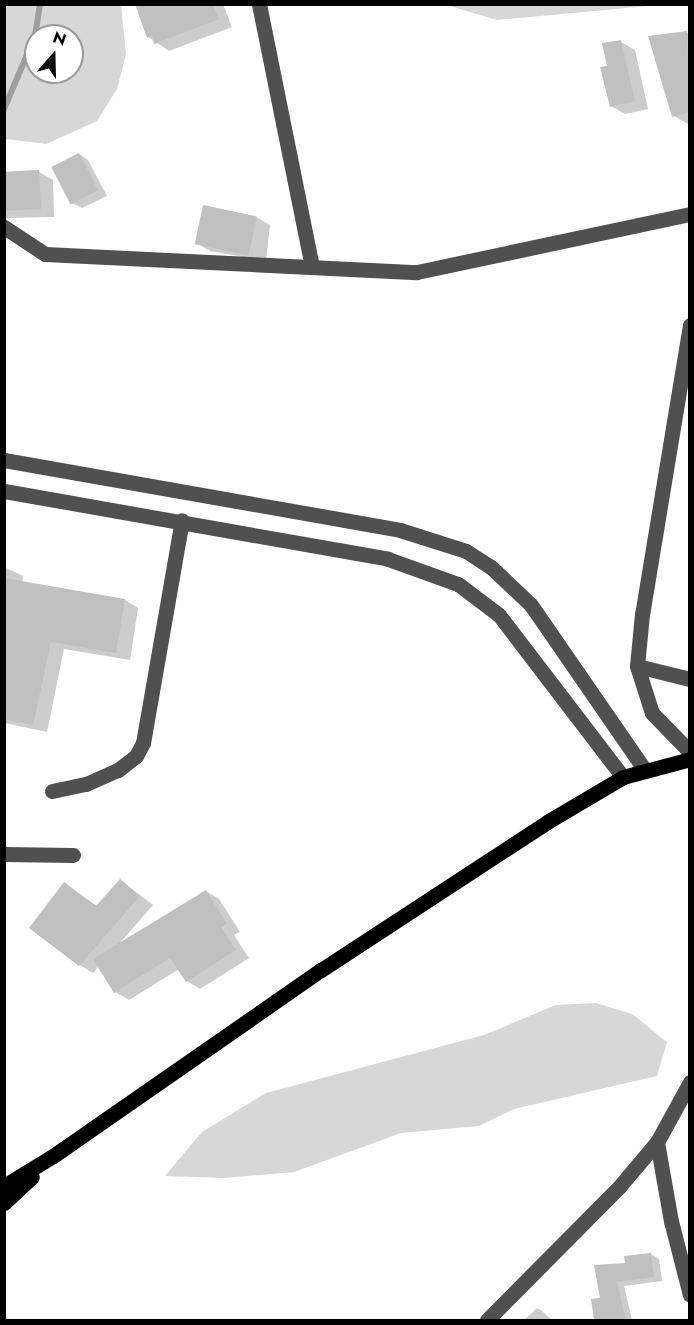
<!DOCTYPE html>
<html>
<head>
<meta charset="utf-8">
<style>
	body { margin:0 }
	#map { position:relative; width:694px; height:1325px; overflow:hidden; background:#fff; font-family:Jost,sans-serif }
	div>[style] { position:absolute }
	.green>* { inset:0; background:#d7d7d7 }
	.shadow>* { inset:0; background:#0003 }
	.stream>* { height:6px; margin:-3px; padding:0 3px; transform-origin:3px; border-radius:3px; background:#9e9e9e }
	.building>* { inset:0; background:#c0c0c0; transform-origin:0 0 }
	.minor>* { height:15px; margin:-7.5px; padding:0 7.5px; transform-origin:7.5px; border-radius:7.5px; background:#505050 }
	.major>* { height:15px; margin:-7.5px; padding:0 7.5px; transform-origin:7.5px; border-radius:7.5px; background:#000 }
	span { translate:-50% -50%; white-space:nowrap; text-align:center; line-height:1.15; -webkit-text-stroke:6px #fff; paint-order:stroke }
	.frame { position:absolute; inset:0; border:6px solid #000; pointer-events:none }
	.north { position:absolute; left:24px; top:24px; width:60px; height:60px; box-sizing:border-box; background:#fff; border:2px solid #999; border-radius:50%; rotate:20deg; font-size:16px; font-weight:700; line-height:24px; text-align:center; color:#000 }
	.north::after { content:''; display:block; margin:auto; width:21px; height:27px; background:#000; clip-path:polygon(50% 0,100% 100%,50% 72%,0 100%) }
</style>
</head>
<body>
<div id="map">
	<div class="green">
		<div style="clip-path:polygon(evenodd,4px 5px,121px 5px,126px 54px,117px 89px,97px 121px,46px 144px,5px 139px,4px 5px,36px 36px,72px 36px,72px 72px,36px 72px,36px 36px)"></div>
		<div style="clip-path:polygon(446px 5px,659px 5px,497px 20px)"></div>
		<div style="clip-path:polygon(596px 1003px,632px 1014px,667px 1042px,657px 1076px,514px 1109px,479px 1126px,401px 1133px,294px 1172px,224px 1178px,165px 1176px,202px 1132px,266px 1093px,484px 1035px,556px 1005px)"></div>
	</div>
	<div class="shadow">
		<div style="clip-path:polygon(137px 4px,223px 4px,232px 27px,169px 51px,148px 37px)"></div>
		<div style="clip-path:polygon(686px 32px,690px 34px,688px 124px,674px 116px)"></div>
		<div style="clip-path:polygon(621px 42px,635px 50px,648px 109px,625px 114px,611px 106px,609px 67px)"></div>
		<div style="clip-path:polygon(79px 154px,88px 160px,107px 196px,82px 208px,72px 203px)"></div>
		<div style="clip-path:polygon(39px 172px,53px 180px,54px 217px,4px 218px,4px 174px)"></div>
		<div style="clip-path:polygon(256px 217px,270px 225px,266px 261px,210px 251px,196px 243px)"></div>
		<div style="clip-path:polygon(4px 567px,23px 576px,22px 583px,125px 600px,138px 608px,130px 660px,64px 649px,47px 732px,4px 723px)"></div>
		<div style="clip-path:polygon(120px 880px,153px 905px,119px 944px,206px 891px,219px 899px,240px 932px,234px 935px,249px 958px,200px 989px,187px 981px,179px 969px,129px 1000px,115px 992px,99px 966px,93px 973px,80px 965px,64px 884px,97px 906px)"></div>
		<div style="clip-path:polygon(651px 1254px,659px 1259px,662px 1281px,624px 1286px,632px 1320px,596px 1320px,592px 1300px,602px 1299px,627px 1265px)"></div>
		<div style="clip-path:polygon(537px 1308px,542px 1311px,552px 1320px,524px 1320px)"></div>
	</div>
	<div class="stream">
		<div style="left:4px;top:109px;width:79px;rotate:-67deg"></div>
		<div style="left:35px;top:36px;width:32px;rotate:-81deg"></div>
	</div>
	<div class="building">
		<div style="clip-path:polygon(135px 4px,213px 4px,219px 19px,154px 44px,152px 35px,147px 38px)"></div>
		<div style="clip-path:polygon(687px 31px,690px 112px,672px 117px,648px 36px)"></div>
		<div style="clip-path:polygon(621px 40px,635px 101px,610px 107px,600px 67px,607px 66px,602px 43px)"></div>
		<div style="left:79px;top:153px;width:42px;height:31px;rotate:63deg"></div>
		<div style="left:39px;top:170px;width:39px;height:35px;rotate:87deg"></div>
		<div style="left:203px;top:205px;width:55px;height:40px;rotate:12deg"></div>
		<div style="clip-path:polygon(4px 578px,125px 599px,116px 653px,51px 642px,33px 725px,4px 719px)"></div>
		<div style="clip-path:polygon(120px 879px,140px 896px,79px 966px,29px 928px,64px 882px,96px 906px)"></div>
		<div style="clip-path:polygon(206px 890px,227px 924px,221px 927px,236px 950px,186px 982px,170px 958px,114px 993px,93px 959px)"></div>
		<div style="clip-path:polygon(651px 1253px,654px 1277px,617px 1282px,626px 1320px,594px 1320px,591px 1299px,600px 1298px,594px 1265px,625px 1263px,624px 1256px)"></div>
	</div>
	<div class="minor">
		<div style="left:259px;top:4px;width:268px;rotate:78.6deg"></div>
		<div style="left:4px;top:227px;width:49px;rotate:33.4deg"></div>
		<div style="left:45px;top:254px;width:372px;rotate:2.8deg"></div>
		<div style="left:417px;top:272px;width:279px;rotate:-12deg"></div>
		<div style="left:690px;top:325px;width:293px;rotate:99.4deg"></div>
		<div style="left:642px;top:614px;width:52px;rotate:95.5deg"></div>
		<div style="left:637px;top:666px;width:49px;rotate:72.3deg"></div>
		<div style="left:652px;top:713px;width:54px;rotate:45.7deg"></div>
		<div style="left:4px;top:460px;width:402px;rotate:10deg"></div>
		<div style="left:400px;top:530px;width:69px;rotate:17.7deg"></div>
		<div style="left:466px;top:551px;width:30px;rotate:33deg"></div>
		<div style="left:491px;top:567px;width:55px;rotate:43.5deg"></div>
		<div style="left:531px;top:605px;width:199px;rotate:55.4deg"></div>
		<div style="left:4px;top:491px;width:390px;rotate:10deg"></div>
		<div style="left:388px;top:559px;width:74px;rotate:19.7deg"></div>
		<div style="left:458px;top:584px;width:51px;rotate:37.1deg"></div>
		<div style="left:499px;top:615px;width:204px;rotate:52.6deg"></div>
		<div style="left:637px;top:666px;width:55px;rotate:13.8deg"></div>
		<div style="left:52px;top:791px;width:35px;rotate:-12deg"></div>
		<div style="left:86px;top:784px;width:35px;rotate:-24deg"></div>
		<div style="left:118px;top:770px;width:23px;rotate:-38deg"></div>
		<div style="left:136px;top:756px;width:15px;rotate:-62deg"></div>
		<div style="left:143px;top:743px;width:226px;rotate:-80.1deg"></div>
		<div style="left:4px;top:854px;width:69px;rotate:0.8deg"></div>
		<div style="left:690px;top:1082px;width:68px;rotate:118.8deg"></div>
		<div style="left:657px;top:1142px;width:80px;rotate:80deg"></div>
		<div style="left:671px;top:1221px;width:76px;rotate:75.6deg"></div>
		<div style="left:487px;top:1320px;width:187px;rotate:-45.2deg"></div>
		<div style="left:619px;top:1187px;width:59px;rotate:-49.8deg"></div>
	</div>
	<div class="major">
		<div style="left:4px;top:1186px;width:57px;rotate:-31.5deg"></div>
		<div style="left:53px;top:1156px;width:326px;rotate:-34.8deg"></div>
		<div style="left:321px;top:970px;width:270px;rotate:-33.2deg"></div>
		<div style="left:547px;top:822px;width:88px;rotate:-30.6deg"></div>
		<div style="left:623px;top:777px;width:69px;rotate:-15deg"></div>
		<div style="left:4px;top:1203px;width:38px;rotate:-43deg"></div>
	</div>
	<div class="frame"></div>
	<div class="north">N</div>
</div>
</body>
</html>
